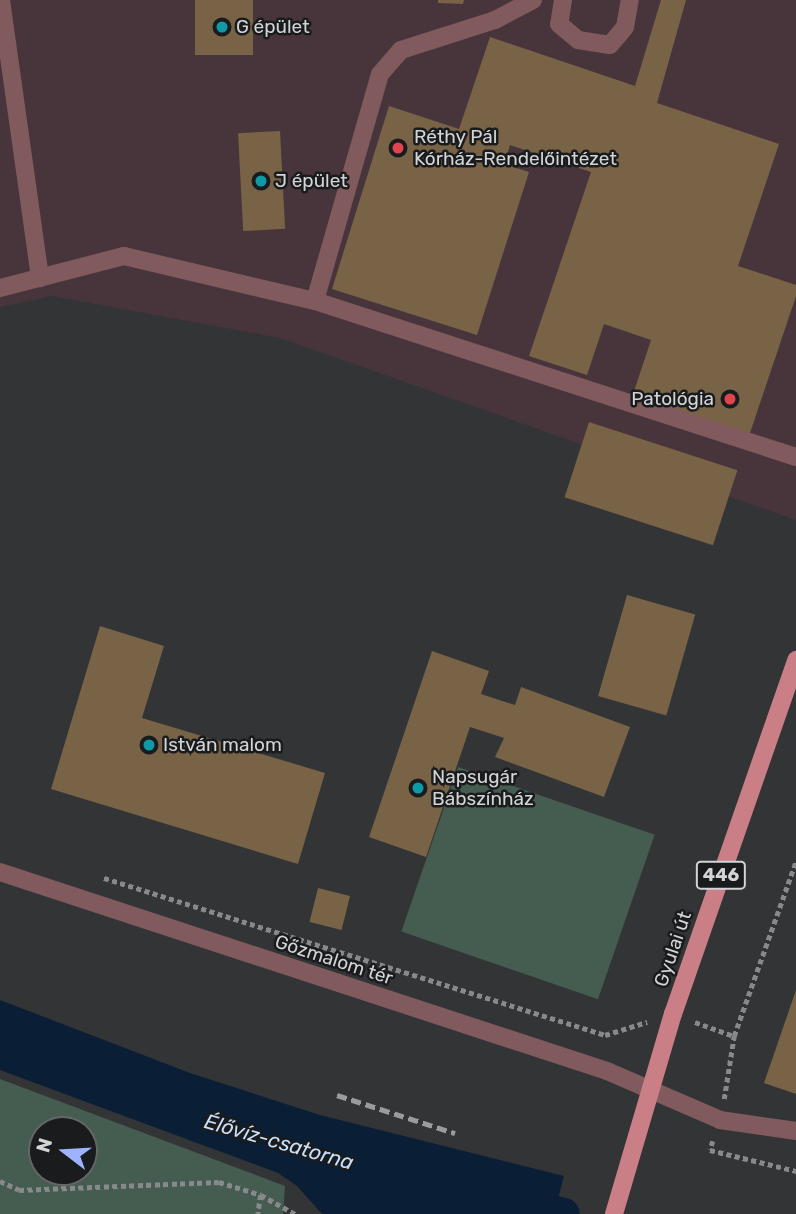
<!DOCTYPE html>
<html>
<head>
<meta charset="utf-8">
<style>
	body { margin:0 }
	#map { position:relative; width:796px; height:1214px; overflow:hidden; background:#323436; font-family:Rubik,sans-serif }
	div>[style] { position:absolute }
	.medical>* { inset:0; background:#48353c }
	.green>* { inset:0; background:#455c50; transform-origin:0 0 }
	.water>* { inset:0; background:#0a1f35 }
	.canal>* { height:32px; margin:-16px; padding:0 16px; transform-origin:16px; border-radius:16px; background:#0a1f35 }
	.building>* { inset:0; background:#796346; transform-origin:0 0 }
	.path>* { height:4.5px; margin-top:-2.25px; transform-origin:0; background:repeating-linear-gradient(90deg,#88898b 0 5px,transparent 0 8.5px) }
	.minor>* { height:18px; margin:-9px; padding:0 9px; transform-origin:9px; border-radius:9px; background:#805a5d }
	.major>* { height:18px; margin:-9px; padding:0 9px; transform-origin:9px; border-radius:9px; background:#ca7e85 }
	.rail>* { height:5px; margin-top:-2.5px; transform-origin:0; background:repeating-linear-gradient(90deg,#9a9b9d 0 10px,transparent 0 15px) }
	.dots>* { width:19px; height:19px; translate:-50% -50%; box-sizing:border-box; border:4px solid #1a1b1c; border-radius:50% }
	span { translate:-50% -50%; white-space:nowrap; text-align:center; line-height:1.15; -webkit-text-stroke:5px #1a1b1c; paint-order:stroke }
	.shield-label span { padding:2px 5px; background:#1a1b1c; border:2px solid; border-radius:5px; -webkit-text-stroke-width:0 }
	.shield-label { font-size:18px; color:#d3d4d6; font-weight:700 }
	.poi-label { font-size:19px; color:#d3d4d6 }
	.left { translate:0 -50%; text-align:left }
	.right { translate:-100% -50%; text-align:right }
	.street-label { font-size:19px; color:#d3d4d6 }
	.water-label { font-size:21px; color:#c6dffc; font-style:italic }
	.north { position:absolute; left:28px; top:1116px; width:70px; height:70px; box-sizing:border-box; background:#1a1b1c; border:2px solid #646566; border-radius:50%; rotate:287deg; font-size:19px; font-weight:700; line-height:28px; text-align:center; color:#d3d4d6 }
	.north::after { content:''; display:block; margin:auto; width:24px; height:32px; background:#9eb3fd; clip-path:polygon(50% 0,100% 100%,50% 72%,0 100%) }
</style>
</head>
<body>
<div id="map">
	<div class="medical">
		<div style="clip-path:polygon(0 0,796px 0,796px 520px,280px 338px,52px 296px,0 307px)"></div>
	</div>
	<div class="green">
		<div style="left:458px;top:767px;width:208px;height:174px;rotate:19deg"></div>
		<div style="clip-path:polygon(evenodd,0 1079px,285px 1186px,283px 1214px,0 1214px,0 1079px,84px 1130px,84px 1172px,42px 1172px,42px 1130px,84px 1130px)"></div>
	</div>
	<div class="water">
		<div style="clip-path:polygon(0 1000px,190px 1073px,320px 1115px,564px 1176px,554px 1214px,322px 1214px,297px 1186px,278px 1173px,0 1070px)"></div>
	</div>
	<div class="canal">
		<div style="left:514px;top:1202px;width:51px;rotate:13.5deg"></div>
	</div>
	<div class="building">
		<div style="left:195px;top:0;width:58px;height:55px"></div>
		<div style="clip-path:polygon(438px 0,464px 0,463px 4px,438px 3px)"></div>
		<div style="clip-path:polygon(661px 0,686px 0,657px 103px,779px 144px,738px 266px,796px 285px,796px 296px,749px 436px,632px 397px,651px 340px,604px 324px,587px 375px,529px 356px,591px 172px,510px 145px,504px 164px,529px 172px,477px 335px,332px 289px,389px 106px,459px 129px,490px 37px,635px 86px)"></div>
		<div style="left:280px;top:131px;width:98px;height:42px;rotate:87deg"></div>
		<div style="left:589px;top:422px;width:156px;height:79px;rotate:18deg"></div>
		<div style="left:627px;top:595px;width:71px;height:105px;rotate:16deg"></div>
		<div style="clip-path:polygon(100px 626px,164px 646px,142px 718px,325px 773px,298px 864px,51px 789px)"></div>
		<div style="clip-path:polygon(432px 651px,489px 671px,481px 694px,515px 705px,521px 687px,630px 727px,604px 797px,495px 757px,504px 738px,470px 727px,426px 857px,369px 837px)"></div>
		<div style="left:318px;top:888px;width:33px;height:35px;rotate:14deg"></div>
		<div style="clip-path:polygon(796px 990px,796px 1094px,764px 1083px)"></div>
	</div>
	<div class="path">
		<div style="left:104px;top:878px;width:525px;rotate:17.4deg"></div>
		<div style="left:605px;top:1035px;width:44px;rotate:-17.2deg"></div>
		<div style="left:695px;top:1022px;width:41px;rotate:19.7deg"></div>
		<div style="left:724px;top:1099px;width:64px;rotate:-81deg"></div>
		<div style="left:734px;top:1036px;width:186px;rotate:-70.5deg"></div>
		<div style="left:713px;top:1141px;width:9px;rotate:108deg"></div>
		<div style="left:710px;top:1150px;width:89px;rotate:13.7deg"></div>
		<div style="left:0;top:1181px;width:21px;rotate:25deg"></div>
		<div style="left:19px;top:1190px;width:200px;rotate:-2.3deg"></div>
		<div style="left:219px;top:1182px;width:44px;rotate:17.2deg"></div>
		<div style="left:261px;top:1195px;width:19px;rotate:99deg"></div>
		<div style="left:261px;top:1195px;width:39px;rotate:29deg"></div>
	</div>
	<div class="minor">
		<div style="left:1px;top:0;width:281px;rotate:82deg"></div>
		<div style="left:533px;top:0;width:43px;rotate:152.2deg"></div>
		<div style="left:495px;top:20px;width:99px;rotate:162.3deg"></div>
		<div style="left:401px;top:50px;width:32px;rotate:131deg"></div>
		<div style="left:380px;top:74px;width:236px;rotate:106deg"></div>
		<div style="left:315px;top:301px;width:506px;rotate:17.97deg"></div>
		<div style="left:563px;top:0;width:24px;rotate:99deg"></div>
		<div style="left:559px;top:24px;width:25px;rotate:40deg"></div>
		<div style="left:578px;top:40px;width:32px;rotate:9deg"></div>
		<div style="left:610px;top:45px;width:23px;rotate:-50deg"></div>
		<div style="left:625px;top:27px;width:27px;rotate:-80deg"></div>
		<div style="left:0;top:288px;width:128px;rotate:-14.5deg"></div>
		<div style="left:124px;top:256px;width:196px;rotate:13.3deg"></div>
		<div style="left:0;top:872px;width:639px;rotate:18.15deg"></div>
		<div style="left:607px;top:1071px;width:123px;rotate:23.4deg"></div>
		<div style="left:720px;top:1120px;width:77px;rotate:8.2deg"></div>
	</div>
	<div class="major">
		<div style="left:614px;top:1214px;width:209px;rotate:-73.6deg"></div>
		<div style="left:673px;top:1014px;width:375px;rotate:-70.8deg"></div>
	</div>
	<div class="rail">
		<div style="left:337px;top:1095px;width:124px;rotate:17.9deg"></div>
	</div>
	<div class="dots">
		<div style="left:222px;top:27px;background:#0f9aa8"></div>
		<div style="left:398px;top:148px;background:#e0444e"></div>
		<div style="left:261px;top:181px;background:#0f9aa8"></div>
		<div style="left:730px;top:399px;background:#e0444e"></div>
		<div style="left:149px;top:745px;background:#0f9aa8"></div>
		<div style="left:418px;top:788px;background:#0f9aa8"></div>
	</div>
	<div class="shield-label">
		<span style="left:721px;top:875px">446</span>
	</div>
	<div class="poi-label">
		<span class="left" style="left:236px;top:27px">G épület</span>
		<span class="left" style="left:414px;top:148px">Réthy Pál<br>Kórház-Rendelőintézet</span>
		<span class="left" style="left:275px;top:181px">J épület</span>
		<span class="right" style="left:714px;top:399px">Patológia</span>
		<span class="left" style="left:163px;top:745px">István malom</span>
		<span class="left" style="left:432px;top:788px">Napsugár<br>Bábszínház</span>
	</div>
	<div class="street-label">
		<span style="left:673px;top:949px;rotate:-71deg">Gyulai út</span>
		<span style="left:334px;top:960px;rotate:18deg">Gőzmalom tér</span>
	</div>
	<div class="water-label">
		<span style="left:279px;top:1142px;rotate:16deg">Élővíz-csatorna</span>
	</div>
	<div class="north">N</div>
</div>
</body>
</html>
